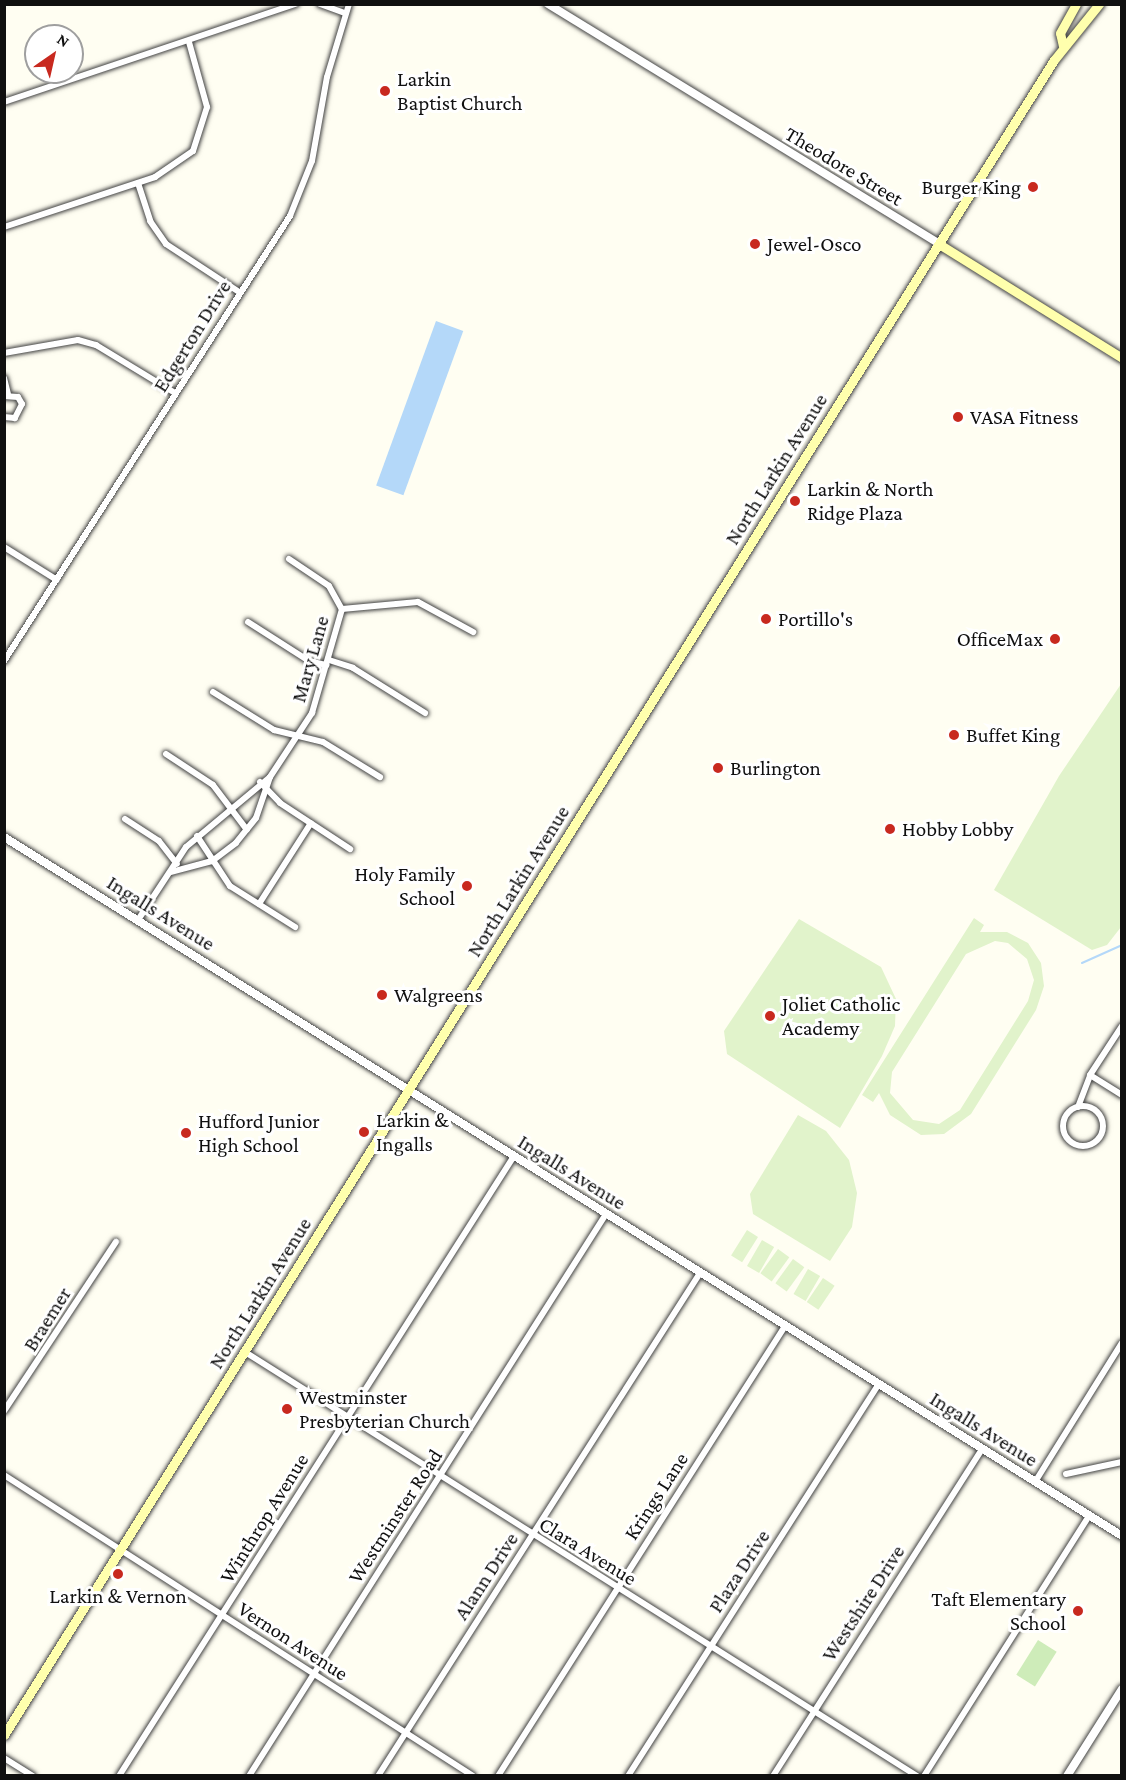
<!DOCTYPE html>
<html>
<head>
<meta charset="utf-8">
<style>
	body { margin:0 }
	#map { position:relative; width:1126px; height:1780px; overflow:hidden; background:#fffef2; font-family:"Crimson Pro",serif }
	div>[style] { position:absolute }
	.green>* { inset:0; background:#ceecb9; transform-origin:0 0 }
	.pitch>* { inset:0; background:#e1f3cb; transform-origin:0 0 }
	.water>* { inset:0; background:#b4d8f9; transform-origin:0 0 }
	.stream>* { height:2px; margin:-1px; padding:0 1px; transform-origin:1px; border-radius:1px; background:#b4d8f9 }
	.roads { filter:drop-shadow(0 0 2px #434343) drop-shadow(0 0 2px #434343) }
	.minor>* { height:6px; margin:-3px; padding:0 3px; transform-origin:3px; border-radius:3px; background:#fff }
	.minor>.ring { margin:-3px; padding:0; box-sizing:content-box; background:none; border:6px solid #fff; border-radius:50% }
	.tertiary>* { height:8px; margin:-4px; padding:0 4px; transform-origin:4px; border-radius:4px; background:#fff }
	.secondary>* { height:9px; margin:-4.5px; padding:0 4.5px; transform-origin:4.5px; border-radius:4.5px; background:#ffffad }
	.dots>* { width:16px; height:16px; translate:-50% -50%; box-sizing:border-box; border:3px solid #fff; border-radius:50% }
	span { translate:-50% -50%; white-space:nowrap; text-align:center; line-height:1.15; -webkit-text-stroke:6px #fff; paint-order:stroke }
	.poi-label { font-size:21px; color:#101010 }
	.left { translate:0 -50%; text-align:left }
	.right { translate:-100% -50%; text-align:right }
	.street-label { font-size:21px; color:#101010 }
	.frame { position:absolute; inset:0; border:6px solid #101010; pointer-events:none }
	.north { position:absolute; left:24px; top:24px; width:60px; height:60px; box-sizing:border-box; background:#fff; border:2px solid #9f9f9f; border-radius:50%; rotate:34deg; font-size:16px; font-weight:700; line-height:24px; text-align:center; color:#101010 }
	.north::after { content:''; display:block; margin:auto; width:21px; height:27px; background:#c8291f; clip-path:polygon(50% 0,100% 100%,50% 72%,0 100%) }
</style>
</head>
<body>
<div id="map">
	<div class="green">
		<div style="left:1038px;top:1640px;width:22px;height:41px;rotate:32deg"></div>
	</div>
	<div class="pitch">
		<div style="clip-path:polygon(1121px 684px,1121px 927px,1107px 945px,1092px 950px,994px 890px,1059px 776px)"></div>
		<div style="clip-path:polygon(evenodd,974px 918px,984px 925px,980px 932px,1007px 932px,1028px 943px,1041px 963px,1044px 986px,1036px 1010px,971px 1114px,944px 1134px,921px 1135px,890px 1115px,879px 1093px,873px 1102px,862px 1095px,974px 918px,995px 941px,1008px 943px,1027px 959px,1034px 980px,1028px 1001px,960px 1110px,939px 1124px,913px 1120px,890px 1093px,892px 1072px,966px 954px,995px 941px)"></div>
		<div style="clip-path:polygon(799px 919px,881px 967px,896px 999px,895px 1026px,882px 1056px,840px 1128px,727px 1054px,724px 1031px)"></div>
		<div style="clip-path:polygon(798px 1115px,826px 1131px,849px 1160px,857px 1193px,852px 1227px,830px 1261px,753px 1214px,750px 1194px)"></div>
		<div style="left:747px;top:1230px;width:13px;height:30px;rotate:32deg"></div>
		<div style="left:762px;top:1240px;width:14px;height:30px;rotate:30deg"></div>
		<div style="left:778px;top:1249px;width:14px;height:30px;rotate:36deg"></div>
		<div style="left:793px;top:1259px;width:14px;height:30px;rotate:36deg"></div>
		<div style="left:808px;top:1269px;width:14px;height:29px;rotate:30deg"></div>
		<div style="left:823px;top:1278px;width:14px;height:29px;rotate:34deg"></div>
	</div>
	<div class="water">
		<div style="left:436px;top:321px;width:29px;height:175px;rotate:20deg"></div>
	</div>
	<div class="stream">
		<div style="left:1082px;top:963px;width:44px;rotate:-24.2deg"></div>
	</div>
	<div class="roads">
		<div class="minor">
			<div style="left:320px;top:4px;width:27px;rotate:20deg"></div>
			<div style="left:4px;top:102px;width:308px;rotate:-18.6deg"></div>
			<div style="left:138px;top:183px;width:40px;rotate:72deg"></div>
			<div style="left:150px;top:221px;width:28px;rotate:55deg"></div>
			<div style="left:166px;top:244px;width:87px;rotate:33.3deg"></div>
			<div style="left:4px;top:227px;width:159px;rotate:-18.3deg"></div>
			<div style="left:155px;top:177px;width:46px;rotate:-34.4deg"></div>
			<div style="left:193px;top:151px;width:46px;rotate:-72.3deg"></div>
			<div style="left:207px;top:107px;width:67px;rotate:-105.5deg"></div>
			<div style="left:4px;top:353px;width:75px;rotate:-10deg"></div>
			<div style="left:78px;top:340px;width:19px;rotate:16deg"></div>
			<div style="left:96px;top:345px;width:92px;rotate:31.3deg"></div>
			<div style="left:4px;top:378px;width:16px;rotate:76deg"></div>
			<div style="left:4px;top:396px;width:14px;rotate:4deg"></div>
			<div style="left:18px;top:397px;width:8px;rotate:60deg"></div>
			<div style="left:22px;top:404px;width:16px;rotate:117deg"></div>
			<div style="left:15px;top:418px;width:11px;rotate:-175deg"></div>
			<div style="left:4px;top:547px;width:62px;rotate:31.9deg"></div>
			<div style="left:289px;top:559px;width:48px;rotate:34deg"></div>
			<div style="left:329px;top:586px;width:26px;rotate:61deg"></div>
			<div style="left:342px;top:609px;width:76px;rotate:-5.3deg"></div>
			<div style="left:418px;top:602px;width:63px;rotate:28.6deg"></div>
			<div style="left:248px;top:622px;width:72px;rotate:32.6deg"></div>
			<div style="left:309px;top:661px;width:18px;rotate:13deg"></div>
			<div style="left:329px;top:660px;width:25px;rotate:18deg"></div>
			<div style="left:353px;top:668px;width:85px;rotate:32deg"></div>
			<div style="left:4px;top:661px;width:529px;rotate:-57.27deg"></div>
			<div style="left:290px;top:216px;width:59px;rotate:-68.2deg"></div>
			<div style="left:312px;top:161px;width:85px;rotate:-79.9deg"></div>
			<div style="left:327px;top:77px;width:76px;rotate:-73.2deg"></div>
			<div style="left:213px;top:692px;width:72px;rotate:31.9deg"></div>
			<div style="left:274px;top:730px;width:50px;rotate:13.8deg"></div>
			<div style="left:323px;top:742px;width:67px;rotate:31.6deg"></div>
			<div style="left:166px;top:754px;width:56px;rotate:33.4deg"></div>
			<div style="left:213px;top:785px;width:56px;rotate:52.9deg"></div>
			<div style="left:270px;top:777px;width:77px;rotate:-56.7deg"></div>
			<div style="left:312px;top:713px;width:108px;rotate:-73.9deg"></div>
			<div style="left:260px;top:782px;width:29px;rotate:46deg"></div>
			<div style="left:280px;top:803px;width:84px;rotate:33.3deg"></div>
			<div style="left:125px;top:819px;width:40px;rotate:32.9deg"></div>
			<div style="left:159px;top:841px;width:29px;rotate:52deg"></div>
			<div style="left:197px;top:836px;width:60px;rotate:56.6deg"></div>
			<div style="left:230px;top:886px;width:77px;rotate:32.2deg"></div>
			<div style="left:259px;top:904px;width:96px;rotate:-57.3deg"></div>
			<div style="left:138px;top:920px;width:87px;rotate:-56.7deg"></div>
			<div style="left:186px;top:847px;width:109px;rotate:-39.8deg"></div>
			<div style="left:270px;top:777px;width:43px;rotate:108.9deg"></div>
			<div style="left:256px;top:818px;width:32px;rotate:129deg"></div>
			<div style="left:236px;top:843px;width:30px;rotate:143deg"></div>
			<div style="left:212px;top:861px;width:42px;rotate:165deg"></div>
			<div style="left:1090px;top:1075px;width:38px;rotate:32deg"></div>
			<div class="ring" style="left:1063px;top:1106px;width:34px;height:34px"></div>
			<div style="left:1078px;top:1107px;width:34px;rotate:-69deg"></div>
			<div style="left:1090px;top:1075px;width:59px;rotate:-56.9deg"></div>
			<div style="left:245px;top:1352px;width:795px;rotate:32.25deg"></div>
			<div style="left:4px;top:1411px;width:203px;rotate:-56.5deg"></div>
			<div style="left:1066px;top:1474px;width:57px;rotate:-12.1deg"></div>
			<div style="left:4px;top:1475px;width:557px;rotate:32.69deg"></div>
			<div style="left:1035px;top:1482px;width:164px;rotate:-58deg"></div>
			<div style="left:4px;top:1758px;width:34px;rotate:32deg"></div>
			<div style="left:119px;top:1776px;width:735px;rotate:-57.5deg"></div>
			<div style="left:249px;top:1776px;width:666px;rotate:-57.58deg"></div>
			<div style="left:378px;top:1776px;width:597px;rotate:-57.37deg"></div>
			<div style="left:498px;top:1776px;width:534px;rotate:-57.47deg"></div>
			<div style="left:628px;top:1776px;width:465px;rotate:-57.4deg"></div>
			<div style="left:773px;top:1776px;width:388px;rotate:-57.4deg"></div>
			<div style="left:924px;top:1776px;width:308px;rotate:-57.6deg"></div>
		</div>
		<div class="tertiary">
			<div style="left:548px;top:4px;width:459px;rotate:31.5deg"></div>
			<div style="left:4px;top:837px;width:1319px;rotate:32.01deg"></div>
			<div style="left:1067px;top:1776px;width:103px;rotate:-57.7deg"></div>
		</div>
		<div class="secondary">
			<div style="left:1063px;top:46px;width:13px;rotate:-103deg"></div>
			<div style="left:1060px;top:33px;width:33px;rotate:-61deg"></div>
			<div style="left:939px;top:244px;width:216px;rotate:31.9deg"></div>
			<div style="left:4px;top:1735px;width:1977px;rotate:-57.92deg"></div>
			<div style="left:1054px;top:60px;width:72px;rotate:-51.2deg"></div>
		</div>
	</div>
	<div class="dots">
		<div style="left:385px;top:91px;background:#c8291f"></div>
		<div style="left:1033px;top:187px;background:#c8291f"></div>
		<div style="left:755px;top:244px;background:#c8291f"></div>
		<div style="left:958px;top:417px;background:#c8291f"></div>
		<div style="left:795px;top:501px;background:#c8291f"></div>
		<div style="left:766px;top:619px;background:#c8291f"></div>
		<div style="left:1055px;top:639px;background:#c8291f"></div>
		<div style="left:954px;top:735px;background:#c8291f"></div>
		<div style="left:718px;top:768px;background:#c8291f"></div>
		<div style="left:890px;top:829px;background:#c8291f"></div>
		<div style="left:467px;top:886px;background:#c8291f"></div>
		<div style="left:382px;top:995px;background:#c8291f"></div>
		<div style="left:770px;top:1016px;background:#c8291f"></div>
		<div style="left:364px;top:1132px;background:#c8291f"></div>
		<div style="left:186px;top:1133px;background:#c8291f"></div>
		<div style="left:287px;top:1409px;background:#c8291f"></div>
		<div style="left:118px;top:1574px;background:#c8291f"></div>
		<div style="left:1078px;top:1611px;background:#c8291f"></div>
	</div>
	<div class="poi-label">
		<span class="left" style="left:397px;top:91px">Larkin<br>Baptist Church</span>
		<span class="right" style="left:1021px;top:187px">Burger King</span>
		<span class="left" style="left:767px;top:244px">Jewel-Osco</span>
		<span class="left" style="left:970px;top:417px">VASA Fitness</span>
		<span class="left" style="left:807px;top:501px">Larkin &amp; North<br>Ridge Plaza</span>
		<span class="left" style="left:778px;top:619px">Portillo's</span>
		<span class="right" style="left:1043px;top:639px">OfficeMax</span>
		<span class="left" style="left:966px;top:735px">Buffet King</span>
		<span class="left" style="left:730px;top:768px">Burlington</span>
		<span class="left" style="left:902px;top:829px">Hobby Lobby</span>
		<span class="right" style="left:455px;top:886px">Holy Family<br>School</span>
		<span class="left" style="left:394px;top:995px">Walgreens</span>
		<span class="left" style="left:782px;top:1016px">Joliet Catholic<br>Academy</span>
		<span class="left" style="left:376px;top:1132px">Larkin &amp;<br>Ingalls</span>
		<span class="left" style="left:198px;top:1133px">Hufford Junior<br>High School</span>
		<span class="left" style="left:299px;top:1409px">Westminster<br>Presbyterian Church</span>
		<span style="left:118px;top:1596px">Larkin &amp; Vernon</span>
		<span class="right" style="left:1066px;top:1611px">Taft Elementary<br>School</span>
	</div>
	<div class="street-label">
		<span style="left:844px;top:166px;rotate:31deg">Theodore Street</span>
		<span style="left:192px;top:336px;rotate:-58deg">Edgerton Drive</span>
		<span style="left:776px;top:469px;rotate:-58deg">North Larkin Avenue</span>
		<span style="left:310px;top:659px;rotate:-74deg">Mary Lane</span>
		<span style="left:518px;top:881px;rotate:-58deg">North Larkin Avenue</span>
		<span style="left:161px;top:913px;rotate:32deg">Ingalls Avenue</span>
		<span style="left:572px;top:1172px;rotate:32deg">Ingalls Avenue</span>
		<span style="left:260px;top:1293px;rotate:-58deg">North Larkin Avenue</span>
		<span style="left:47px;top:1319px;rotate:-58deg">Braemer</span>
		<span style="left:984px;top:1429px;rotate:32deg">Ingalls Avenue</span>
		<span style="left:656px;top:1496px;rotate:-57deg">Krings Lane</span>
		<span style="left:395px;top:1516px;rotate:-57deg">Westminster Road</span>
		<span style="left:264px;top:1518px;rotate:-58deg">Winthrop Avenue</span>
		<span style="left:588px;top:1551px;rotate:32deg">Clara Avenue</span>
		<span style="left:739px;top:1571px;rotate:-57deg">Plaza Drive</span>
		<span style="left:486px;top:1576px;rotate:-57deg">Alann Drive</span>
		<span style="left:863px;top:1603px;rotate:-57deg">Westshire Drive</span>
		<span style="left:293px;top:1641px;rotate:33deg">Vernon Avenue</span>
	</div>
	<div class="frame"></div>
	<div class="north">N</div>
</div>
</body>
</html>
